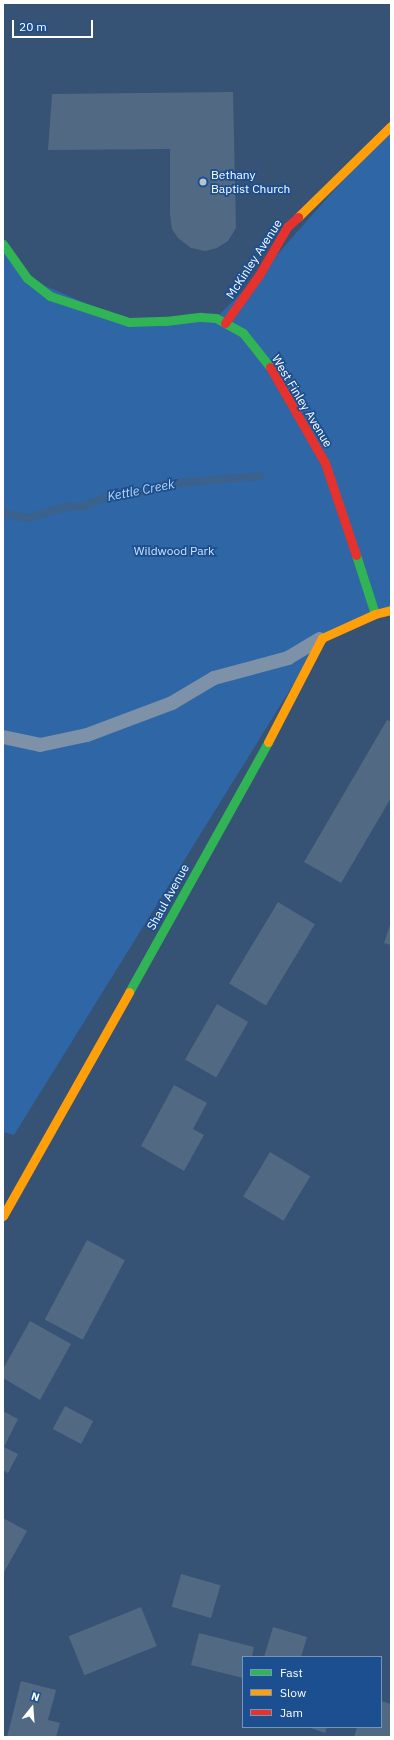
<!DOCTYPE html>
<html>
<head>
<meta charset="utf-8">
<style>
	body { margin:0 }
	#map { position:relative; width:394px; height:1740px; overflow:hidden; background:#365274; font-family:"IBM Plex Sans",sans-serif }
	div>[style] { position:absolute }
	.green>* { inset:0; background:#2f66a5 }
	.stream>* { height:8px; margin:-4px; padding:0 4px; transform-origin:4px; border-radius:4px; background:#3b618d }
	.building>* { inset:0; background:#526984; transform-origin:0 0 }
	.lane>* { height:14px; margin:-7px; padding:0 7px; transform-origin:7px; border-radius:7px; background:#7d92a8 }
	.fast>* { height:9px; margin:-4.5px; padding:0 4.5px; transform-origin:4.5px; border-radius:4.5px; background:#30b455 }
	.slow>* { height:9px; margin:-4.5px; padding:0 4.5px; transform-origin:4.5px; border-radius:4.5px; background:#ff9f0a }
	.jam>* { height:9px; margin:-4.5px; padding:0 4.5px; transform-origin:4.5px; border-radius:4.5px; background:#e5322d }
	.dots>* { width:11px; height:11px; translate:-50% -50%; box-sizing:border-box; border:2px solid #1b4f8f; border-radius:50% }
	span { translate:-50% -50%; white-space:nowrap; text-align:center; line-height:1.15; -webkit-text-stroke:3.5px #1b4f8f; paint-order:stroke }
	.poi-label { font-size:12px; color:#fff }
	.left { translate:0 -50%; text-align:left }
	.street-label { font-size:12px; color:#fff }
	.park-label { font-size:12px; color:#cfe3fa }
	.water-label { font-size:13px; color:#b5d3f5; font-style:italic }
	.frame { position:absolute; inset:0; border:4px solid #fff; pointer-events:none }
	.legend { position:absolute; left:242px; top:1656px; width:140px; height:72px; box-sizing:border-box; background:#1b4f8f; border:1px solid #7695bc; margin:0; padding:5px 7px; list-style:none; font-size:12px; color:#fff }
	.legend li { display:flex; align-items:center; gap:8px; height:20px }
	.legend b { width:20px; border:1px solid #7695bc }
	.north { position:absolute; left:12px; top:1688px; width:40px; height:40px; -webkit-text-stroke:3px #1b4f8f; paint-order:stroke; rotate:17deg; font-size:11px; font-weight:700; line-height:16px; text-align:center; color:#fff }
	.north::after { content:''; display:block; margin:auto; width:14px; height:18px; background:#fff; clip-path:polygon(50% 0,100% 100%,50% 72%,0 100%) }
	.scale { position:absolute; left:12px; top:20px; width:81px; height:18px; box-sizing:border-box; border:2px solid #fff; border-top:0; padding-left:5px; font-size:12px; line-height:14px; white-space:nowrap; color:#fff; -webkit-text-stroke:3px #1b4f8f; paint-order:stroke }
</style>
</head>
<body>
<div id="map">
	<div class="green">
		<div style="clip-path:polygon(391px 126px,391px 610px,322px 638px,14px 1135px,3px 1132px,3px 244px,27px 278px,129px 322px,216px 318px,259px 275px)"></div>
	</div>
	<div class="stream">
		<div style="left:3px;top:513px;width:25px;rotate:12deg"></div>
		<div style="left:27px;top:518px;width:45px;rotate:-15.6deg"></div>
		<div style="left:70px;top:506px;width:12px;rotate:5deg"></div>
		<div style="left:82px;top:507px;width:28px;rotate:-23deg"></div>
		<div style="left:108px;top:496px;width:12px;rotate:-14deg"></div>
		<div style="left:120px;top:493px;width:26px;rotate:-2deg"></div>
		<div style="left:146px;top:492px;width:22px;rotate:-22deg"></div>
		<div style="left:166px;top:484px;width:94px;rotate:-4.9deg"></div>
	</div>
	<div class="building">
		<div style="clip-path:polygon(233px 92px,236px 228px,228px 241px,217px 248px,205px 251px,191px 248px,178px 238px,172px 229px,170px 214px,170px 149px,48px 150px,52px 94px)"></div>
		<div style="clip-path:polygon(387px 720px,391px 722px,391px 798px,341px 883px,304px 862px)"></div>
		<div style="left:278px;top:902px;width:43px;height:95px;rotate:31deg"></div>
		<div style="clip-path:polygon(391px 922px,391px 945px,384px 943px)"></div>
		<div style="left:217px;top:1004px;width:36px;height:64px;rotate:30deg"></div>
		<div style="clip-path:polygon(174px 1085px,207px 1103px,193px 1129px,204px 1135px,184px 1171px,141px 1146px)"></div>
		<div style="left:270px;top:1152px;width:47px;height:52px;rotate:31deg"></div>
		<div style="left:87px;top:1240px;width:43px;height:90px;rotate:28deg"></div>
		<div style="clip-path:polygon(30px 1321px,71px 1344px,40px 1400px,3px 1378px,3px 1369px)"></div>
		<div style="left:65px;top:1406px;width:32px;height:26px;rotate:28deg"></div>
		<div style="clip-path:polygon(3px 1411px,18px 1419px,4px 1447px,18px 1454px,8px 1473px,3px 1470px)"></div>
		<div style="clip-path:polygon(3px 1518px,27px 1531px,3px 1574px)"></div>
		<div style="left:181px;top:1574px;width:41px;height:34px;rotate:16deg"></div>
		<div style="left:141px;top:1607px;width:42px;height:78px;rotate:68deg"></div>
		<div style="clip-path:polygon(273px 1627px,307px 1637px,301px 1657px,264px 1657px)"></div>
		<div style="clip-path:polygon(199px 1633px,254px 1647px,252px 1657px,243px 1657px,243px 1678px,191px 1665px)"></div>
		<div style="clip-path:polygon(21px 1681px,56px 1690px,48px 1720px,60px 1723px,56px 1737px,7px 1737px)"></div>
		<div style="clip-path:polygon(381px 1701px,391px 1704px,391px 1737px,354px 1737px,357px 1727px,381px 1727px)"></div>
		<div style="clip-path:polygon(308px 1727px,327px 1727px,325px 1733px)"></div>
	</div>
	<div class="lane">
		<div style="left:3px;top:737px;width:38px;rotate:12deg"></div>
		<div style="left:40px;top:745px;width:48px;rotate:-12deg"></div>
		<div style="left:87px;top:735px;width:91px;rotate:-20.6deg"></div>
		<div style="left:172px;top:703px;width:49px;rotate:-30.8deg"></div>
		<div style="left:214px;top:678px;width:77px;rotate:-15.1deg"></div>
		<div style="left:288px;top:658px;width:37px;rotate:-31deg"></div>
	</div>
	<div class="fast">
		<div style="left:3px;top:244px;width:42px;rotate:54.8deg"></div>
		<div style="left:27px;top:278px;width:29px;rotate:38deg"></div>
		<div style="left:50px;top:296px;width:83px;rotate:18.2deg"></div>
		<div style="left:129px;top:322px;width:37px;rotate:-2deg"></div>
		<div style="left:166px;top:321px;width:35px;rotate:-7deg"></div>
		<div style="left:201px;top:317px;width:15px;rotate:4deg"></div>
		<div style="left:216px;top:318px;width:31px;rotate:29deg"></div>
		<div style="left:243px;top:333px;width:43px;rotate:51.5deg"></div>
		<div style="left:356px;top:555px;width:62px;rotate:72.1deg"></div>
		<div style="left:129px;top:992px;width:286px;rotate:-60.9deg"></div>
	</div>
	<div class="slow">
		<div style="left:298px;top:217px;width:130px;rotate:-44.4deg"></div>
		<div style="left:268px;top:742px;width:117px;rotate:-62.6deg"></div>
		<div style="left:322px;top:638px;width:58px;rotate:-24.4deg"></div>
		<div style="left:375px;top:614px;width:16px;rotate:-14deg"></div>
		<div style="left:3px;top:1216px;width:257px;rotate:-60.6deg"></div>
	</div>
	<div class="jam">
		<div style="left:225px;top:323px;width:59px;rotate:-54.7deg"></div>
		<div style="left:259px;top:275px;width:56px;rotate:-59.7deg"></div>
		<div style="left:287px;top:227px;width:15px;rotate:-42deg"></div>
		<div style="left:270px;top:367px;width:111px;rotate:60.2deg"></div>
		<div style="left:325px;top:463px;width:97px;rotate:71.4deg"></div>
	</div>
	<div class="dots">
		<div style="left:203px;top:182px;background:#b9c2ce"></div>
	</div>
	<div class="poi-label">
		<span class="left" style="left:211px;top:182px">Bethany<br>Baptist Church</span>
	</div>
	<div class="street-label">
		<span style="left:254px;top:259px;rotate:-57deg">McKinley Avenue</span>
		<span style="left:302px;top:401px;rotate:59deg">West Finley Avenue</span>
		<span style="left:168px;top:897px;rotate:-61deg">Shaul Avenue</span>
	</div>
	<div class="park-label">
		<span style="left:174px;top:551px">Wildwood Park</span>
	</div>
	<div class="water-label">
		<span style="left:141px;top:491px;rotate:-11deg">Kettle Creek</span>
	</div>
	<div class="frame"></div>
	<ul class="legend">
	<li><b style="height:5px;background:#30b455"></b>Fast</li>
	<li><b style="height:5px;background:#ff9f0a"></b>Slow</li>
	<li><b style="height:5px;background:#e5322d"></b>Jam</li>
	</ul>
	<div class="north">N</div>
	<div class="scale">20 m</div>
</div>
</body>
</html>
